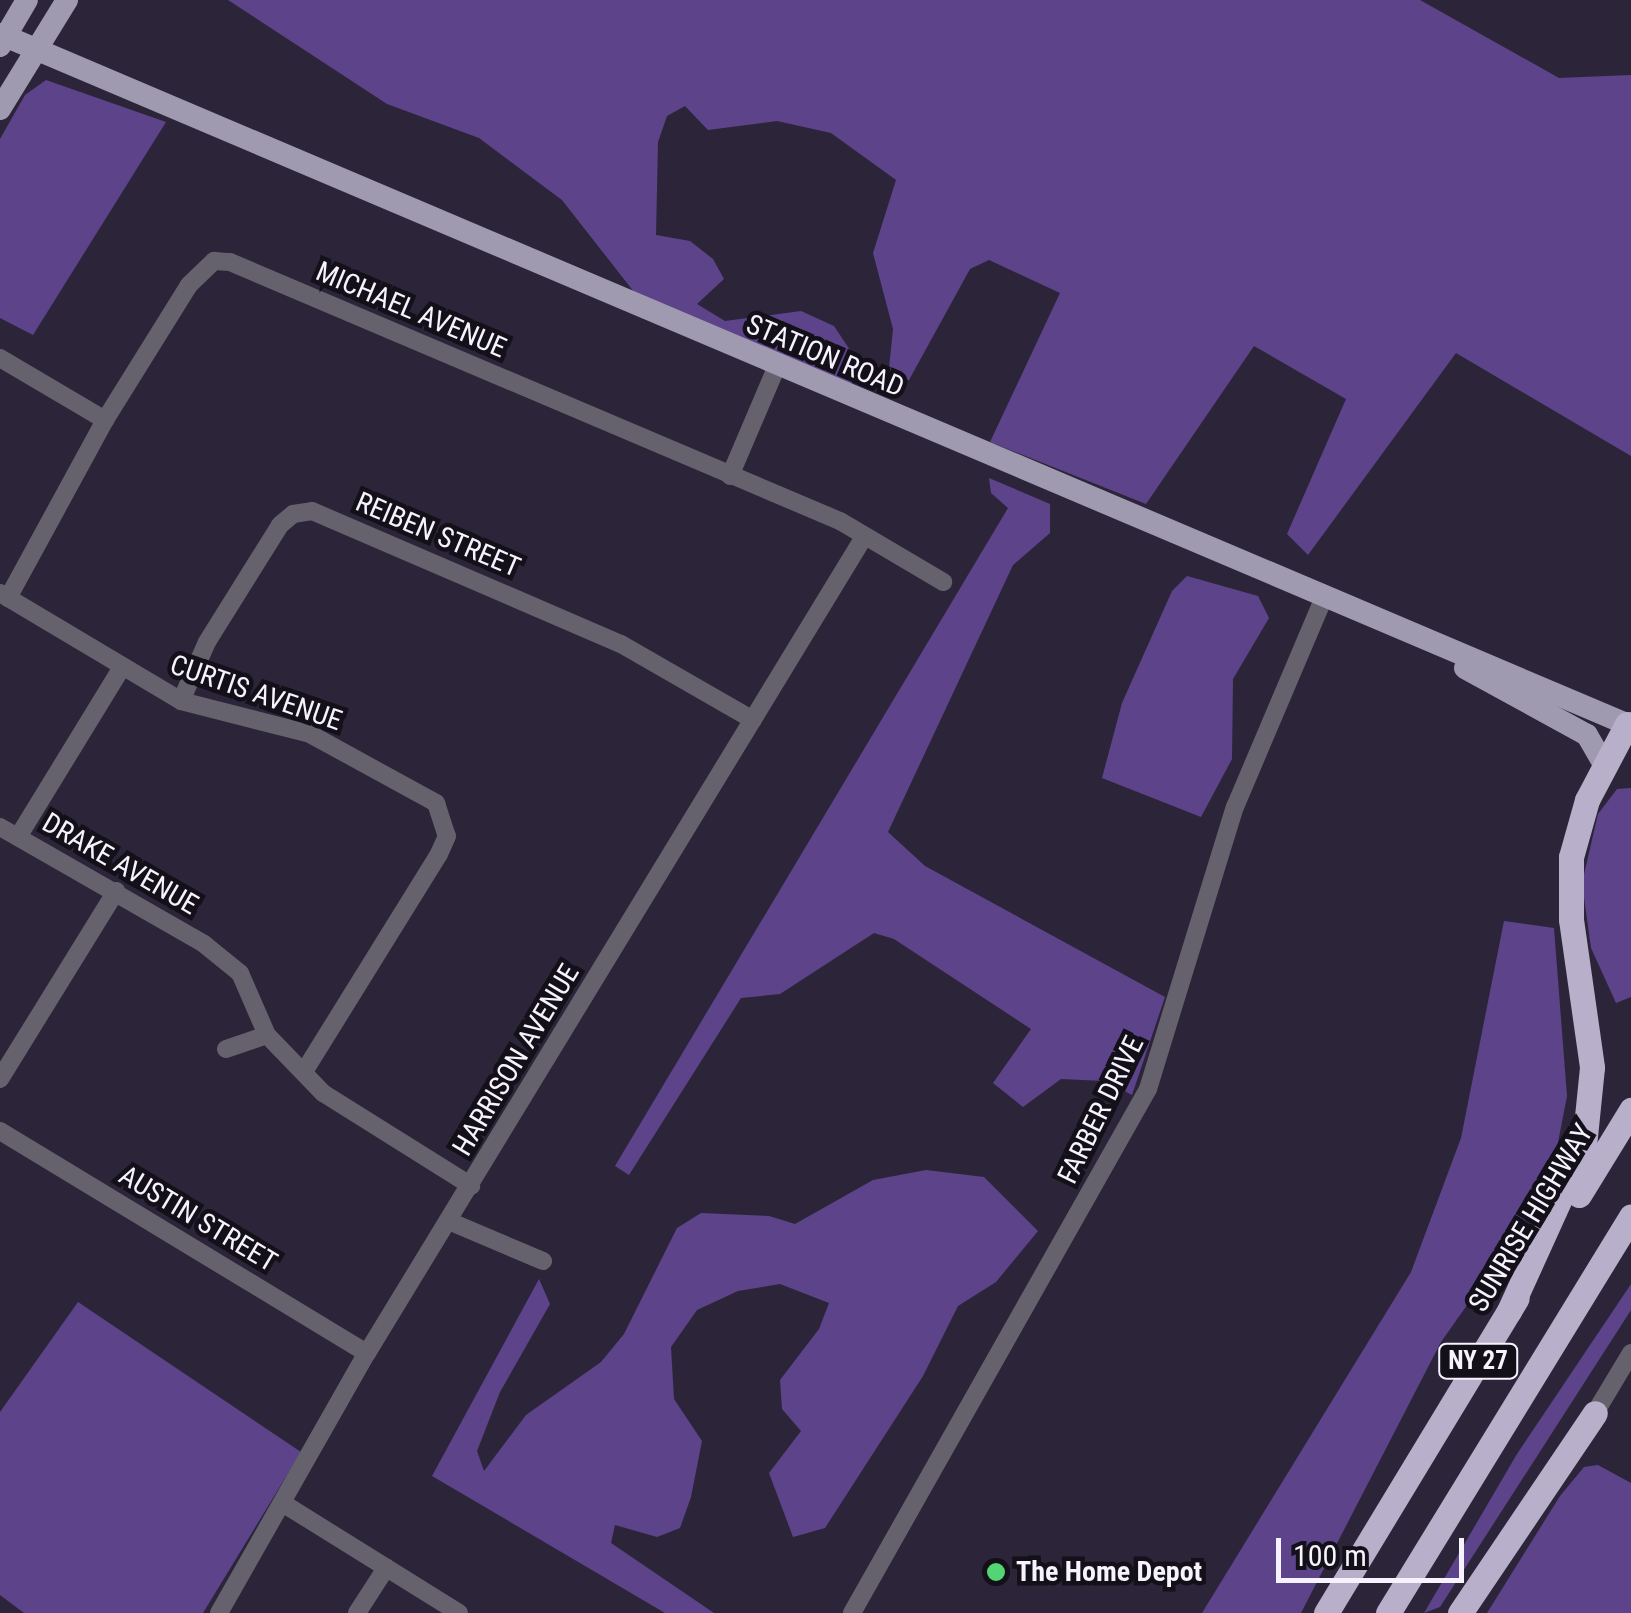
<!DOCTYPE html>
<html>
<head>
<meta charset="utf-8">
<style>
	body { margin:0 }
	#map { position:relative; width:1631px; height:1613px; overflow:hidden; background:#2c253a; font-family:"Roboto Condensed",sans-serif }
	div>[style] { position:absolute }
	.forest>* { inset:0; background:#5d438a }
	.minor>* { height:18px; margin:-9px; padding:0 9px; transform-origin:9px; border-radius:9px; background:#65626d }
	.major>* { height:22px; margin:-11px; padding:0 11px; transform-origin:11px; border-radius:11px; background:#a09ab1 }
	.highway>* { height:25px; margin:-12.5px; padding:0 12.5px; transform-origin:12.5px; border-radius:12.5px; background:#b8b0cb }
	.dots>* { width:28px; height:28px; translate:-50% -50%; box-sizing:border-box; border:5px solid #131019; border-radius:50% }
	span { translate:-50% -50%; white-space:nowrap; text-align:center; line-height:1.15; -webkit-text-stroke:9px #131019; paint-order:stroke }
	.shield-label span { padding:2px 8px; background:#131019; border:2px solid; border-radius:8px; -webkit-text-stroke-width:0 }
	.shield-label { font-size:25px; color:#f6f2fe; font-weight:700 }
	.street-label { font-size:28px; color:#f6f2fe }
	.poi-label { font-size:28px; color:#f6f2fe; font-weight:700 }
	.left { translate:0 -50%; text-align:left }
	.scale { position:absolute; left:1276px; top:1538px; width:188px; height:45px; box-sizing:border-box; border:5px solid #f6f2fe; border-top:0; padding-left:12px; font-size:30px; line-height:35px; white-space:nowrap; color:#f6f2fe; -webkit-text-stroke:8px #131019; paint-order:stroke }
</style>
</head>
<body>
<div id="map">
	<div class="forest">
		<div style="clip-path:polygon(228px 0,1420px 0,1559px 78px,1631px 75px,1631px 456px,1456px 353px,1308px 555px,1287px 534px,1346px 399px,1254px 346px,1146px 504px,990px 442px,1060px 293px,989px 260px,970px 269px,909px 380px,888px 378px,893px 329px,873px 253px,896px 180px,831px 133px,777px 121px,708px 130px,685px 106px,667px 116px,658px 142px,656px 235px,690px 241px,713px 259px,724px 279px,697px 304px,725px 321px,801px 311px,834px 326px,862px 368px,849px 386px,634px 292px,562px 200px,479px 138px,387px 104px)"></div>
		<div style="clip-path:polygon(46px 80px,166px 122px,33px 335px,0 318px,0 139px,25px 95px)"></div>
		<div style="clip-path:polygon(989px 478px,1050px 504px,1050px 533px,1013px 565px,888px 832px,925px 866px,1165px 997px,1132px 1095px,1105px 1081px,1061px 1079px,1023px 1107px,993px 1083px,1031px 1029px,894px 939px,874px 933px,780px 994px,741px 998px,629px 1175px,615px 1166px,1008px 508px,991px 493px)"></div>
		<div style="clip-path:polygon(1187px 576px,1258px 596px,1269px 618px,1233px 679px,1232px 759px,1201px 817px,1102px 778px,1122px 703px,1172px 591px)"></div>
		<div style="clip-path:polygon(1631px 788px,1631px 997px,1616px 1003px,1591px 948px,1582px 883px,1598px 814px,1617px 789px)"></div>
		<div style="clip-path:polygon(1504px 921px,1554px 928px,1567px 1096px,1555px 1158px,1520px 1230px,1441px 1342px,1301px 1613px,1202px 1613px,1411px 1272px,1461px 1138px)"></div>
		<div style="clip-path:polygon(926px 1170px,984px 1177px,1038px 1231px,996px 1282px,958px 1306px,923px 1376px,825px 1528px,793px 1537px,769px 1473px,801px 1431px,782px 1409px,780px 1380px,819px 1329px,829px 1303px,780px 1284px,738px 1291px,697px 1310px,671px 1347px,674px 1399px,702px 1441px,691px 1497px,680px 1528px,657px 1537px,615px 1525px,611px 1543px,714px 1613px,665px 1613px,432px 1476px,539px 1279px,550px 1304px,500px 1392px,477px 1451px,484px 1471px,526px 1415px,601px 1362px,624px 1334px,677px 1228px,701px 1213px,769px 1216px,795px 1224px,873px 1180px)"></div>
		<div style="clip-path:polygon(1631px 1284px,1631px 1310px,1440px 1607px,1424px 1613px,1517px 1454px)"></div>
		<div style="clip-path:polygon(78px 1302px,301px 1452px,203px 1613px,24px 1613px,0 1595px,0 1412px)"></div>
		<div style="clip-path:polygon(1598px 1465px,1631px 1483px,1631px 1613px,1487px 1613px,1560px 1496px,1584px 1467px)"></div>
	</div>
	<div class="minor">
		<div style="left:0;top:358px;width:122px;rotate:30.6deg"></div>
		<div style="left:730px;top:476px;width:117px;rotate:-66.9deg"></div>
		<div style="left:0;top:593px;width:211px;rotate:30.8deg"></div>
		<div style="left:181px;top:701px;width:133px;rotate:14.3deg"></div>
		<div style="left:310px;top:734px;width:144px;rotate:28.7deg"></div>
		<div style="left:436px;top:803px;width:35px;rotate:72deg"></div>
		<div style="left:447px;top:836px;width:20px;rotate:114deg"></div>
		<div style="left:439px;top:854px;width:256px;rotate:121.8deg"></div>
		<div style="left:8px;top:598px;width:203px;rotate:-61.4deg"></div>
		<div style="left:105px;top:420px;width:159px;rotate:-58.1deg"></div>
		<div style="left:189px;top:285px;width:35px;rotate:-44deg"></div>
		<div style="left:214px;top:261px;width:16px;rotate:4deg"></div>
		<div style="left:230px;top:262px;width:663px;rotate:23.01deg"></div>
		<div style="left:840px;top:521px;width:120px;rotate:30.6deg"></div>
		<div style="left:181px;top:701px;width:64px;rotate:-66.2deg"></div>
		<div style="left:207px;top:642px;width:138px;rotate:-58deg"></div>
		<div style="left:280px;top:525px;width:17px;rotate:-40deg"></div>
		<div style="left:293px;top:514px;width:19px;rotate:-9deg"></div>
		<div style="left:312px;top:511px;width:336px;rotate:23.3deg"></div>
		<div style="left:621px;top:644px;width:152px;rotate:29.9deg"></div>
		<div style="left:0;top:827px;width:235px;rotate:29.8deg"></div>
		<div style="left:204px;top:944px;width:46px;rotate:38.9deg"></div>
		<div style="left:240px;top:973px;width:68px;rotate:66.5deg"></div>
		<div style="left:267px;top:1035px;width:81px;rotate:46deg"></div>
		<div style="left:323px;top:1093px;width:175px;rotate:32.1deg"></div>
		<div style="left:18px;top:837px;width:199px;rotate:-58.5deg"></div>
		<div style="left:226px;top:1049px;width:43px;rotate:-18.9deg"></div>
		<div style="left:0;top:1079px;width:221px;rotate:-58.3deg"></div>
		<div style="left:0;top:1131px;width:429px;rotate:31.2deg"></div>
		<div style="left:451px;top:1222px;width:100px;rotate:23deg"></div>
		<div style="left:1595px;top:1413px;width:70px;rotate:-59deg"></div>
		<div style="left:284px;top:1504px;width:206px;rotate:31.9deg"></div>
		<div style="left:219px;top:1613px;width:299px;rotate:-60.4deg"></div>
		<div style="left:367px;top:1353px;width:955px;rotate:-58.66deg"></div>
		<div style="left:357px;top:1613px;width:54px;rotate:-57.2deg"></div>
		<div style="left:852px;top:1613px;width:602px;rotate:-60.54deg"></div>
		<div style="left:1148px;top:1089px;width:295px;rotate:-72.9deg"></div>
		<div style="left:1235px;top:807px;width:228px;rotate:-67deg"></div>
	</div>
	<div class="major">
		<div style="left:0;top:34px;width:1772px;rotate:22.99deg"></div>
		<div style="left:0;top:46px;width:53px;rotate:-59.6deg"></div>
		<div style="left:0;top:109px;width:128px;rotate:-58.4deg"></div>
		<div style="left:1465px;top:668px;width:139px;rotate:28.8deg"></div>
		<div style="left:1587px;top:735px;width:34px;rotate:60deg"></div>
	</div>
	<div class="highway">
		<div style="left:1579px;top:1195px;width:100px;rotate:-58.5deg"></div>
		<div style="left:1509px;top:1311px;width:181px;rotate:-65.6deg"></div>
		<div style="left:1584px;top:1146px;width:79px;rotate:-84.2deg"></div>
		<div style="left:1592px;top:1067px;width:149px;rotate:-98.1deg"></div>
		<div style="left:1571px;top:919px;width:62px;rotate:-90deg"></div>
		<div style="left:1571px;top:857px;width:59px;rotate:-74.3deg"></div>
		<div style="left:1587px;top:800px;width:86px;rotate:-62.2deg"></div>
		<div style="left:1326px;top:1613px;width:368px;rotate:-58.8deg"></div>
		<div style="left:1388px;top:1613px;width:465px;rotate:-58.5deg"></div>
		<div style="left:1460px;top:1613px;width:241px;rotate:-56deg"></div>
	</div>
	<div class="dots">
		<div style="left:996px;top:1572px;background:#52d673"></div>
	</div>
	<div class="shield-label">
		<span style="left:1478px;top:1361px">NY 27</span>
	</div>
	<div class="street-label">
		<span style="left:411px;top:310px;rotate:23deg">MICHAEL AVENUE</span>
		<span style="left:825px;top:356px;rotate:23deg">STATION ROAD</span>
		<span style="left:438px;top:535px;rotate:23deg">REIBEN STREET</span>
		<span style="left:256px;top:693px;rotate:19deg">CURTIS AVENUE</span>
		<span style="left:120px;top:864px;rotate:30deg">DRAKE AVENUE</span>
		<span style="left:516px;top:1060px;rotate:-59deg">HARRISON AVENUE</span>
		<span style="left:1101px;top:1110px;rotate:-64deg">FARBER DRIVE</span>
		<span style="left:1531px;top:1218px;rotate:-59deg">SUNRISE HIGHWAY</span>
		<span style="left:198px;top:1219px;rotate:31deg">AUSTIN STREET</span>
	</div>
	<div class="poi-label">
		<span class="left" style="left:1016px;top:1572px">The Home Depot</span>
	</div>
	<div class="scale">100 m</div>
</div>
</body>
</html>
